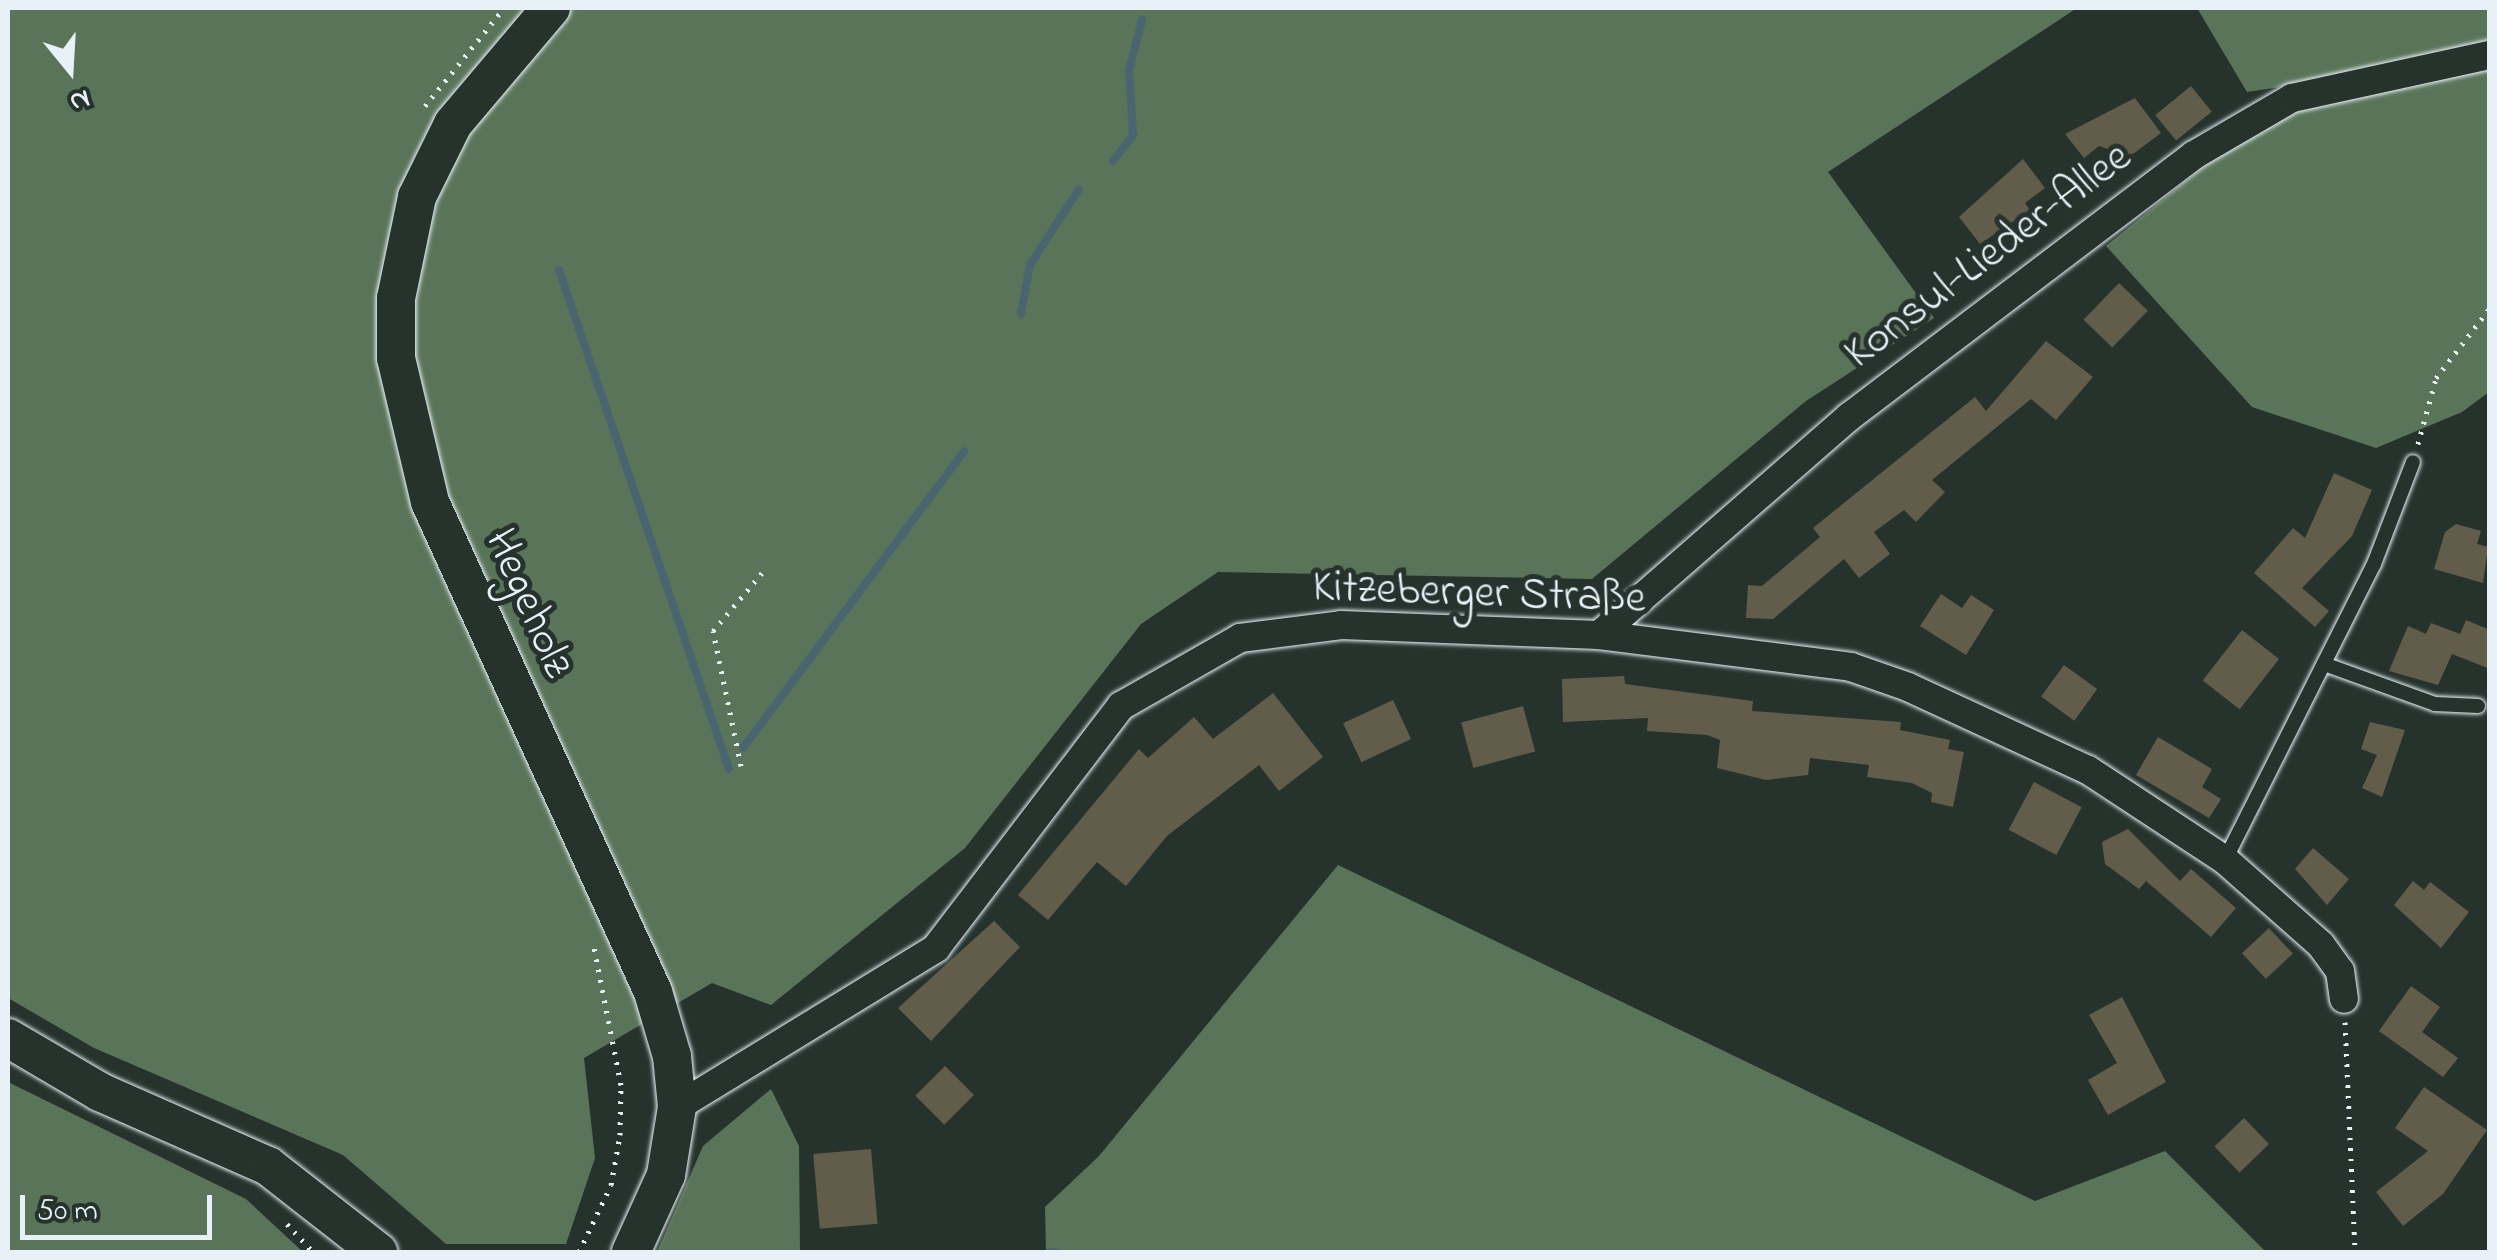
<!DOCTYPE html>
<html>
<head>
<meta charset="utf-8">
<style>
	body { margin:0 }
	#map { position:relative; width:2497px; height:1260px; overflow:hidden; background:#26332d; font-family:"Indie Flower",sans-serif }
	div>[style] { position:absolute }
	.green>* { inset:0; background:#5a7459 }
	.stream>* { height:8px; margin:-4px; padding:0 4px; transform-origin:4px; border-radius:4px; background:#4b6570 }
	.building>* { inset:0; background:#625d4b; transform-origin:0 0 }
	.path>* { height:5px; margin-top:-2.5px; transform-origin:0; background:repeating-linear-gradient(90deg,#e8f1f8 0 2.5px,transparent 0 10.5px) }
	.roads { filter:drop-shadow(0 0 2px #e8f1f8) drop-shadow(0 0 2px #e8f1f8) }
	.lane>* { height:14px; margin:-7px; padding:0 7px; transform-origin:7px; border-radius:7px; background:#26332d }
	.street>* { height:28px; margin:-14px; padding:0 14px; transform-origin:14px; border-radius:14px; background:#26332d }
	.secondary>* { height:38px; margin:-19px; padding:0 19px; transform-origin:19px; border-radius:19px; background:#26332d }
	span { translate:-50% -50%; white-space:nowrap; text-align:center; line-height:1.15; -webkit-text-stroke:10px #26332d; paint-order:stroke }
	.street-label { font-size:45px; color:#e8f1f8 }
	.frame { position:absolute; inset:0; border:10px solid #e8f1f8; pointer-events:none }
	.north { position:absolute; left:20px; top:20px; width:100px; height:100px; -webkit-text-stroke:8px #26332d; paint-order:stroke; rotate:162deg; font-size:28px; font-weight:700; line-height:40px; text-align:center; color:#e8f1f8 }
	.north::after { content:''; display:block; margin:auto; width:35px; height:45px; background:#e8f1f8; clip-path:polygon(50% 0,100% 100%,50% 72%,0 100%) }
	.scale { position:absolute; left:20px; top:1195px; width:192px; height:45px; box-sizing:border-box; border:5px solid #e8f1f8; border-top:0; padding-left:12px; font-size:30px; line-height:35px; white-space:nowrap; color:#e8f1f8; -webkit-text-stroke:8px #26332d; paint-order:stroke }
</style>
</head>
<body>
<div id="map">
	<div class="green">
		<div style="clip-path:polygon(8px 8px,2077px 8px,1828px 172px,1934px 318px,1806px 401px,1592px 579px,1218px 572px,1141px 624px,965px 848px,771px 1005px,712px 983px,584px 1058px,595px 1158px,566px 1244px,446px 1244px,343px 1155px,94px 1048px,8px 998px)"></div>
		<div style="clip-path:polygon(2197px 8px,2489px 8px,2489px 392px,2462px 412px,2376px 448px,2252px 407px,2106px 246px,2306px 83px,2247px 92px)"></div>
		<div style="clip-path:polygon(1338px 865px,2035px 1201px,2165px 1151px,2266px 1252px,1046px 1252px,1045px 1207px,1099px 1156px)"></div>
		<div style="clip-path:polygon(8px 1082px,246px 1199px,303px 1252px,8px 1252px)"></div>
		<div style="clip-path:polygon(771px 1089px,799px 1146px,800px 1252px,657px 1252px,703px 1146px)"></div>
	</div>
	<div class="stream">
		<div style="left:1113px;top:161px;width:33px;rotate:-52deg"></div>
		<div style="left:1133px;top:135px;width:65px;rotate:-93.5deg"></div>
		<div style="left:1129px;top:70px;width:52px;rotate:-75.4deg"></div>
		<div style="left:559px;top:270px;width:527px;rotate:71.19deg"></div>
		<div style="left:1021px;top:314px;width:50px;rotate:-79.6deg"></div>
		<div style="left:1030px;top:265px;width:90px;rotate:-57.2deg"></div>
		<div style="left:743px;top:748px;width:370px;rotate:-53.3deg"></div>
		<div style="left:1051px;top:1252px;width:4px"></div>
	</div>
	<div class="building">
		<div style="left:2191px;top:86px;width:33px;height:46px;rotate:51deg"></div>
		<div style="clip-path:polygon(2135px 98px,2161px 133px,2129px 157px,2099px 146px,2084px 158px,2065px 134px)"></div>
		<div style="clip-path:polygon(2023px 159px,2045px 188px,2025px 203px,2030px 210px,1980px 244px,1959px 217px)"></div>
		<div style="left:2119px;top:283px;width:40px;height:51px;rotate:44deg"></div>
		<div style="clip-path:polygon(2046px 341px,2093px 377px,2056px 420px,2031px 399px,1932px 480px,1945px 492px,1916px 522px,1904px 510px,1874px 532px,1890px 554px,1859px 578px,1844px 559px,1773px 619px,1746px 618px,1748px 585px,1762px 586px,1820px 537px,1813px 528px,1975px 397px,1986px 411px)"></div>
		<div style="clip-path:polygon(2334px 473px,2372px 490px,2352px 536px,2302px 588px,2329px 611px,2315px 627px,2254px 573px,2293px 528px,2305px 538px)"></div>
		<div style="clip-path:polygon(2456px 524px,2481px 531px,2477px 544px,2488px 547px,2483px 583px,2434px 569px,2445px 532px)"></div>
		<div style="clip-path:polygon(1941px 594px,1962px 608px,1971px 595px,1994px 610px,1966px 655px,1920px 626px)"></div>
		<div style="clip-path:polygon(2466px 620px,2490px 630px,2490px 669px,2452px 654px,2438px 685px,2389px 671px,2408px 626px,2426px 634px,2431px 623px,2460px 634px)"></div>
		<div style="left:2242px;top:630px;width:47px;height:64px;rotate:38deg"></div>
		<div style="left:2064px;top:665px;width:41px;height:39px;rotate:36deg"></div>
		<div style="clip-path:polygon(1624px 676px,1625px 684px,1753px 701px,1752px 711px,1901px 722px,1900px 730px,1950px 740px,1948px 749px,1964px 752px,1953px 807px,1931px 802px,1932px 793px,1912px 783px,1867px 777px,1869px 765px,1810px 758px,1808px 775px,1766px 780px,1717px 768px,1720px 740px,1707px 735px,1647px 731px,1648px 718px,1563px 722px,1562px 679px)"></div>
		<div style="clip-path:polygon(1273px 693px,1323px 757px,1279px 791px,1259px 765px,1167px 836px,1126px 886px,1097px 862px,1048px 920px,1018px 895px,1139px 749px,1148px 758px,1194px 717px,1213px 739px)"></div>
		<div style="left:1393px;top:700px;width:43px;height:55px;rotate:65deg"></div>
		<div style="left:1523px;top:706px;width:47px;height:64px;rotate:75deg"></div>
		<div style="clip-path:polygon(2370px 722px,2405px 730px,2382px 797px,2362px 788px,2377px 755px,2361px 749px)"></div>
		<div style="clip-path:polygon(2158px 737px,2212px 769px,2202px 787px,2221px 799px,2209px 818px,2136px 775px)"></div>
		<div style="left:2034px;top:782px;width:54px;height:54px;rotate:28deg"></div>
		<div style="clip-path:polygon(2128px 829px,2180px 881px,2191px 869px,2236px 908px,2211px 937px,2146px 881px,2139px 889px,2105px 864px,2102px 842px)"></div>
		<div style="clip-path:polygon(2313px 848px,2349px 879px,2327px 905px,2295px 869px)"></div>
		<div style="clip-path:polygon(2413px 881px,2424px 890px,2430px 882px,2469px 912px,2441px 948px,2394px 905px)"></div>
		<div style="clip-path:polygon(994px 921px,1020px 947px,931px 1041px,898px 1008px)"></div>
		<div style="left:2269px;top:928px;width:35px;height:37px;rotate:47deg"></div>
		<div style="clip-path:polygon(2411px 986px,2440px 1007px,2422px 1032px,2458px 1058px,2443px 1077px,2379px 1031px)"></div>
		<div style="clip-path:polygon(2122px 997px,2166px 1082px,2108px 1115px,2088px 1080px,2117px 1063px,2089px 1015px)"></div>
		<div style="left:945px;top:1066px;width:41px;height:42px;rotate:45deg"></div>
		<div style="clip-path:polygon(2424px 1087px,2487px 1130px,2443px 1194px,2403px 1226px,2376px 1192px,2428px 1151px,2395px 1128px)"></div>
		<div style="left:2244px;top:1118px;width:36px;height:41px;rotate:46deg"></div>
		<div style="left:871px;top:1149px;width:75px;height:58px;rotate:85deg"></div>
	</div>
	<div class="path">
		<div style="left:425px;top:106px;width:126px;rotate:-51.1deg"></div>
		<div style="left:2418px;top:444px;width:68px;rotate:-74.7deg"></div>
		<div style="left:2436px;top:378px;width:88px;rotate:-52.4deg"></div>
		<div style="left:741px;top:766px;width:138px;rotate:-101.7deg"></div>
		<div style="left:713px;top:631px;width:76px;rotate:-49.8deg"></div>
		<div style="left:2345px;top:1022px;width:230px;rotate:87.5deg"></div>
		<div style="left:287px;top:1224px;width:38px;rotate:47deg"></div>
		<div style="left:579px;top:1252px;width:74px;rotate:-64.5deg"></div>
		<div style="left:611px;top:1185px;width:51px;rotate:-79.8deg"></div>
		<div style="left:620px;top:1135px;width:50px;rotate:-88.9deg"></div>
		<div style="left:621px;top:1085px;width:146px;rotate:-101.1deg"></div>
	</div>
	<div class="roads">
		<div class="lane">
			<div style="left:2324px;top:664px;width:118px;rotate:19.8deg"></div>
			<div style="left:2435px;top:704px;width:43px;rotate:2.7deg"></div>
			<div style="left:2225px;top:860px;width:331px;rotate:-63.3deg"></div>
			<div style="left:2374px;top:564px;width:109px;rotate:-69.1deg"></div>
		</div>
		<div class="street">
			<div style="left:1599px;top:635px;width:332px;rotate:-41.1deg"></div>
			<div style="left:1849px;top:417px;width:433px;rotate:-37.2deg"></div>
			<div style="left:2194px;top:155px;width:113px;rotate:-30.2deg"></div>
			<div style="left:2292px;top:98px;width:203px;rotate:-12.3deg"></div>
			<div style="left:677px;top:1107px;width:304px;rotate:-31.5deg"></div>
			<div style="left:936px;top:948px;width:305px;rotate:-52.6deg"></div>
			<div style="left:1121px;top:706px;width:137px;rotate:-29.7deg"></div>
			<div style="left:1240px;top:638px;width:102px;rotate:-7.3deg"></div>
			<div style="left:1341px;top:625px;width:258px;rotate:2.2deg"></div>
			<div style="left:1599px;top:635px;width:254px;rotate:7.2deg"></div>
			<div style="left:1851px;top:667px;width:60px;rotate:19.3deg"></div>
			<div style="left:1908px;top:687px;width:198px;rotate:24.8deg"></div>
			<div style="left:2088px;top:770px;width:164px;rotate:33.3deg"></div>
			<div style="left:2225px;top:860px;width:128px;rotate:41.5deg"></div>
			<div style="left:2321px;top:945px;width:32px;rotate:54deg"></div>
			<div style="left:2340px;top:971px;width:28px;rotate:82deg"></div>
		</div>
		<div class="secondary">
			<div style="left:551px;top:8px;width:152px;rotate:130.2deg"></div>
			<div style="left:453px;top:124px;width:81px;rotate:116.3deg"></div>
			<div style="left:417px;top:197px;width:103px;rotate:101.7deg"></div>
			<div style="left:396px;top:298px;width:60px;rotate:90deg"></div>
			<div style="left:396px;top:358px;width:148px;rotate:76.7deg"></div>
			<div style="left:430px;top:502px;width:538px;rotate:65.53deg"></div>
			<div style="left:653px;top:992px;width:67px;rotate:73.5deg"></div>
			<div style="left:672px;top:1056px;width:51px;rotate:84.4deg"></div>
			<div style="left:677px;top:1107px;width:69px;rotate:99.2deg"></div>
			<div style="left:666px;top:1175px;width:85px;rotate:114.4deg"></div>
			<div style="left:8px;top:1038px;width:107px;rotate:30.4deg"></div>
			<div style="left:100px;top:1092px;width:184px;rotate:23.8deg"></div>
			<div style="left:268px;top:1166px;width:140px;rotate:38deg"></div>
		</div>
	</div>
	<div class="street-label">
		<span style="left:1989px;top:257px;rotate:-37deg">Konsul-Lieder-Allee</span>
		<span style="left:1479px;top:595px;rotate:2deg">Kitzeberger Straße</span>
		<span style="left:527px;top:604px;rotate:66deg">Hegeholz</span>
	</div>
	<div class="frame"></div>
	<div class="north">N</div>
	<div class="scale">50 m</div>
</div>
</body>
</html>
